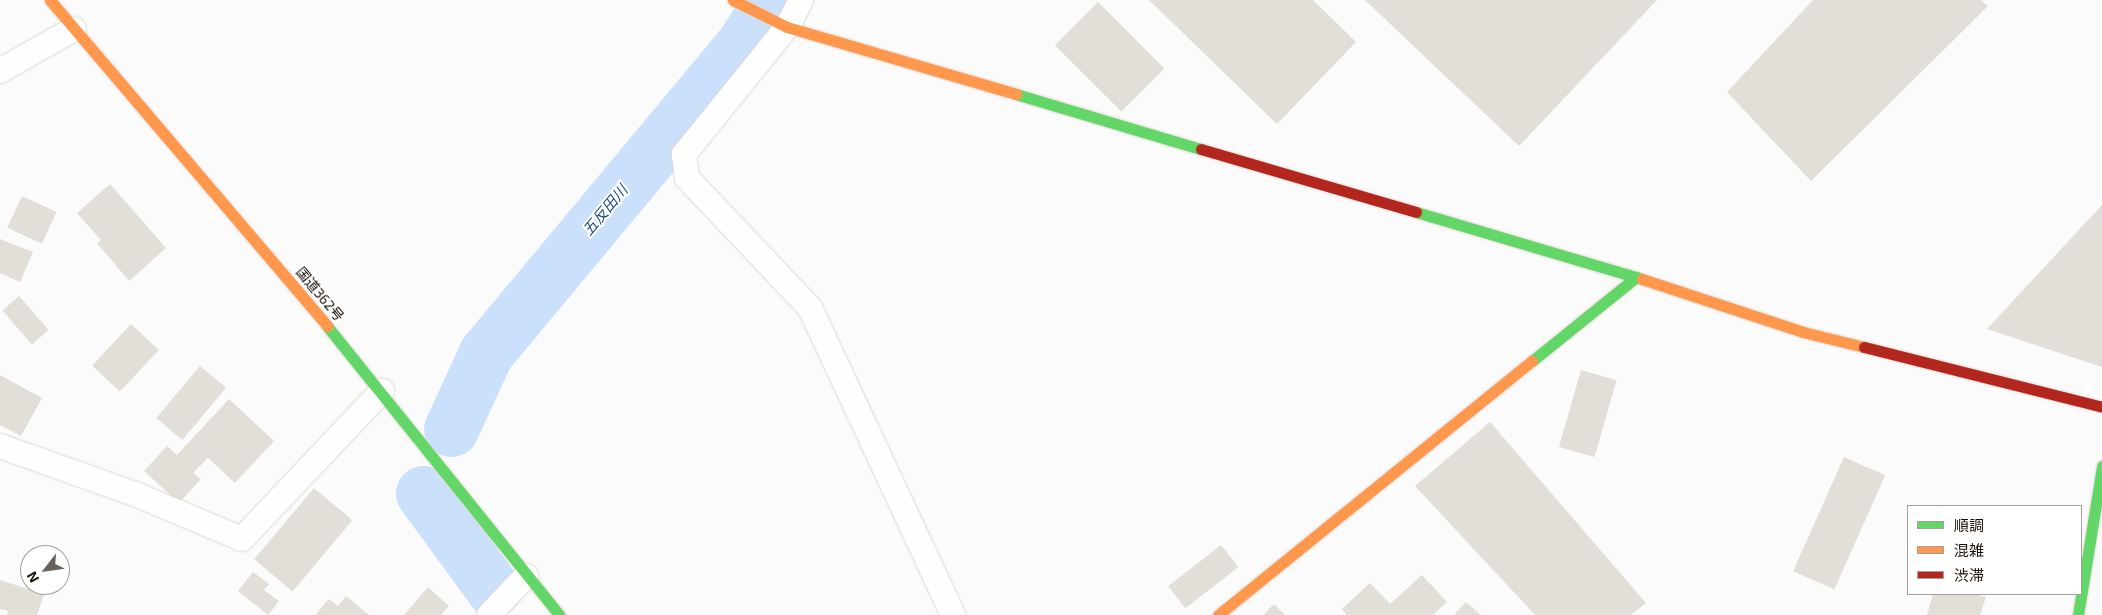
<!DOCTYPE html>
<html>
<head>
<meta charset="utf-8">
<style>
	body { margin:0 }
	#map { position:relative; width:2102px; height:615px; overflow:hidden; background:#fbfbfb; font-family:"Exo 2","Noto Sans JP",sans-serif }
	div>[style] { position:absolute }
	.river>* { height:55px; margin:-27.5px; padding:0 27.5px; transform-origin:27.5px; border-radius:27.5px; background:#cbe0fa }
	.building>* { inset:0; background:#e2ded8; transform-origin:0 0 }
	.roads { filter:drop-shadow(0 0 1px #ded9d4) drop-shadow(0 0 1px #ded9d4) }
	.street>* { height:24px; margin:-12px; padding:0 12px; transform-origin:12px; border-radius:12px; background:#fefefe }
	.fast>* { height:11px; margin:-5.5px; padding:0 5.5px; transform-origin:5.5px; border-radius:5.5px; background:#63d668 }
	.slow>* { height:11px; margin:-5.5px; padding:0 5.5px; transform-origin:5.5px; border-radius:5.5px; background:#ff974d }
	.jam>* { height:11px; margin:-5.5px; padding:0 5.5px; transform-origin:5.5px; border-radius:5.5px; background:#b3261e }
	span { translate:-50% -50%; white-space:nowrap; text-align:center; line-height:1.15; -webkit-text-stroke:4px #fff; paint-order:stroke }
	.street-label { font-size:14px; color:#191007 }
	.water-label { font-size:15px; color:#214f88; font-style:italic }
	.legend { position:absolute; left:1907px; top:505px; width:175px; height:90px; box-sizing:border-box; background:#fff; border:1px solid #a39f9c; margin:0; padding:6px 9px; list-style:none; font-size:15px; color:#191007 }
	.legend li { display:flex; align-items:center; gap:10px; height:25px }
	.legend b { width:25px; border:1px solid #a39f9c }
	.north { position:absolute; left:20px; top:545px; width:50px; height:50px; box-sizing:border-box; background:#fff; border:1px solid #a39f9c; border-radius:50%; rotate:240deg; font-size:14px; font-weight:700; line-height:20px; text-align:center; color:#191007 }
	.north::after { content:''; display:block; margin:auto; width:18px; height:22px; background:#68625c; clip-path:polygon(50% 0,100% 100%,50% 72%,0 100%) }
</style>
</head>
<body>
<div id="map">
	<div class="river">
		<div style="left:451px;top:429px;width:84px;rotate:-65.3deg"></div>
		<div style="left:486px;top:353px;width:403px;rotate:-50.2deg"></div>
		<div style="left:744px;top:43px;width:51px;rotate:-56.9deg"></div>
		<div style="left:423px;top:493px;width:119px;rotate:53.9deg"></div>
	</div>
	<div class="building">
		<div style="clip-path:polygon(1149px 0,1313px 0,1356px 42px,1277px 124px)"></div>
		<div style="clip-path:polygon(1365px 0,1657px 0,1519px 146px)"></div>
		<div style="clip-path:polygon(1813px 0,1981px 0,1988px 6px,1811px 181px,1727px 92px)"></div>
		<div style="left:1098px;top:2px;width:94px;height:61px;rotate:45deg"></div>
		<div style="clip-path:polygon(110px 184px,166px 248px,129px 281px,97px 243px,101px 240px,77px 213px)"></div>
		<div style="left:22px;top:196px;width:38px;height:35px;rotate:25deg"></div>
		<div style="clip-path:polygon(2102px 205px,2102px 367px,1987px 329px)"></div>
		<div style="clip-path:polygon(0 239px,33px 252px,20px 282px,0 273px)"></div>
		<div style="left:19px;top:296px;width:45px;height:22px;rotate:49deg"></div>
		<div style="left:131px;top:324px;width:38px;height:57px;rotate:43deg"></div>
		<div style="left:200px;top:366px;width:34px;height:68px;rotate:40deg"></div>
		<div style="left:1581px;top:370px;width:37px;height:80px;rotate:16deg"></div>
		<div style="clip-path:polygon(0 375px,42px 398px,21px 436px,0 425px)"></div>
		<div style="clip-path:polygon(229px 399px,274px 441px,235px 483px,208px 458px,193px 473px,201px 479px,179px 503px,144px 471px,167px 446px,177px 455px)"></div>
		<div style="clip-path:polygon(1490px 422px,1646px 603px,1631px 615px,1535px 615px,1415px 486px)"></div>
		<div style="left:1844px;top:457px;width:45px;height:125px;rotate:24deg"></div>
		<div style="left:314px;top:488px;width:50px;height:93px;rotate:40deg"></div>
		<div style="left:1221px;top:545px;width:28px;height:67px;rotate:52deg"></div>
		<div style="clip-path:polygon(253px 572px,269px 584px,264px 590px,279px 601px,268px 615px,238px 591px)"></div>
		<div style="clip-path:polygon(1422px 575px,1447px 602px,1433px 615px,1347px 615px,1342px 609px,1370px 583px,1390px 604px)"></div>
		<div style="clip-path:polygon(0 580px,44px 594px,37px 615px,7px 615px,8px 611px,0 609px)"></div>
		<div style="clip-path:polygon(428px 587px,449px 606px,441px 615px,404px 615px)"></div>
		<div style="clip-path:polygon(1933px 594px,1974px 594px,1986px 597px,1980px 615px,1927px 615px)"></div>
		<div style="clip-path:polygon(346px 596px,369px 615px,315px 615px,329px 599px,338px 606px)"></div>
		<div style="clip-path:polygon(1466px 602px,1481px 615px,1454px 615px)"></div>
		<div style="clip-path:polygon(1274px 604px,1285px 615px,1263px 615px)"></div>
	</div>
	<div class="roads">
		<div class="street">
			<div style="left:801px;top:0;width:30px;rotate:117deg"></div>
			<div style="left:787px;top:27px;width:164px;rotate:129deg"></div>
			<div style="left:684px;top:154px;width:24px;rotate:83deg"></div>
			<div style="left:687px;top:178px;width:179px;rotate:46.6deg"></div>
			<div style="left:810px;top:308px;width:339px;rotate:65deg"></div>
			<div style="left:0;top:71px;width:85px;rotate:-29.6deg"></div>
			<div style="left:0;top:446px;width:143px;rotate:19.6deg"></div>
			<div style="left:135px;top:494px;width:116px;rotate:22.8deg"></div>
			<div style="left:242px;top:539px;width:204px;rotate:-46.6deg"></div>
			<div style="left:489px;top:615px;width:54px;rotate:-46.5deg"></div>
		</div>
		<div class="fast">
			<div style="left:1016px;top:94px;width:193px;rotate:16.6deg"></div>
			<div style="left:1416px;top:212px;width:236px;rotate:16.5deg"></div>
			<div style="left:327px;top:326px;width:371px;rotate:51.2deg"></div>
			<div style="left:1532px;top:361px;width:134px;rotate:-38.9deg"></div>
			<div style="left:2078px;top:615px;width:151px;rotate:-80.8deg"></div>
		</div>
		<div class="slow">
			<div style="left:50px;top:0;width:428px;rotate:49.6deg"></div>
			<div style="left:733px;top:0;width:60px;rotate:26.6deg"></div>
			<div style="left:787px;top:27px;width:239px;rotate:16.3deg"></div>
			<div style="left:1642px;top:279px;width:169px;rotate:18.2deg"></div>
			<div style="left:1803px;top:332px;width:63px;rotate:13.8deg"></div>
			<div style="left:1218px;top:615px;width:404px;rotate:-39deg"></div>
		</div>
		<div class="jam">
			<div style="left:1201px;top:149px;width:224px;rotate:16.3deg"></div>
			<div style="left:1864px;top:347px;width:245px;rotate:14.1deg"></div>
		</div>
	</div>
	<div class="street-label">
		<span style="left:320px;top:294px;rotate:50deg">国道362号</span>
	</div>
	<div class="water-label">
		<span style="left:605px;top:210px;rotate:-50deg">五反田川</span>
	</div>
	<ul class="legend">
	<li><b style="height:6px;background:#63d668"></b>順調</li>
	<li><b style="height:6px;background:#ff974d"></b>混雑</li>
	<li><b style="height:6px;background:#b3261e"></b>渋滞</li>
	</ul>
	<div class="north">N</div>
</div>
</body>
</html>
